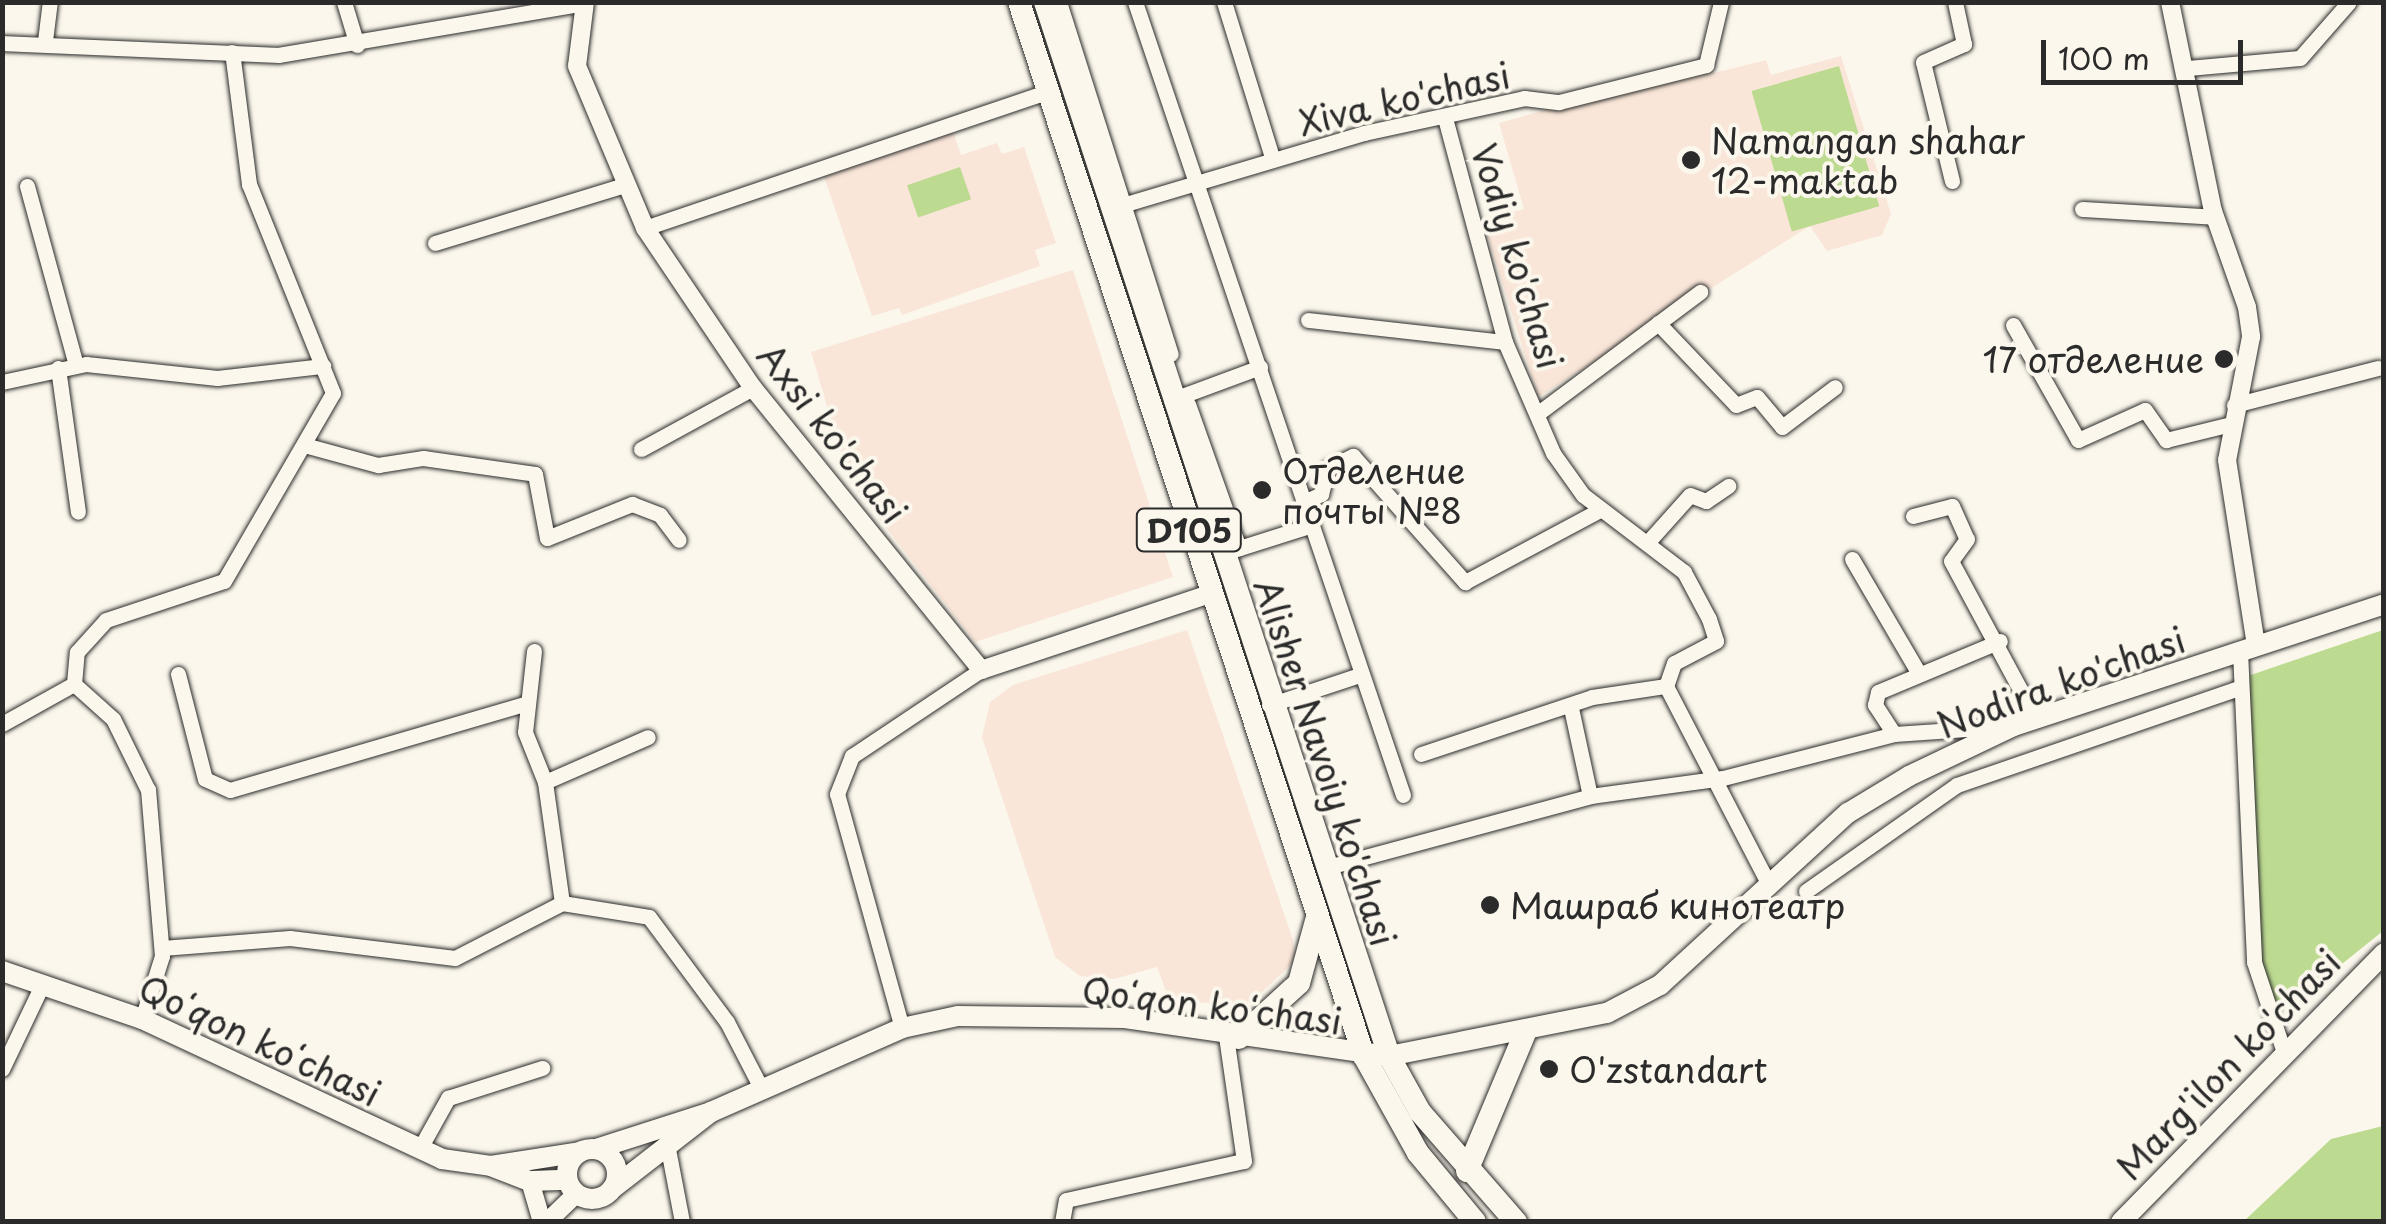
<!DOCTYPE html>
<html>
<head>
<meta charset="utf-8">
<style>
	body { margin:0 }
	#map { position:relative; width:2386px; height:1224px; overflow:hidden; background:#fbf7ec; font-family:"Playpen Sans",sans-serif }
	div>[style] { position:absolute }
	.built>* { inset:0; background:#f9e6d8 }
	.green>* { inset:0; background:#bdda91; transform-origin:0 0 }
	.roads { filter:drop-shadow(0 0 2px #2b2b2b) drop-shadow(0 0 2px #2b2b2b) }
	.minor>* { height:15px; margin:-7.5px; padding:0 7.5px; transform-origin:7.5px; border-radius:7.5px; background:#fbf7ec }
	.tertiary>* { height:18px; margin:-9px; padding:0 9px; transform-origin:9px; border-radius:9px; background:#fbf7ec }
	.secondary>* { height:20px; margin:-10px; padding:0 10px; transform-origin:10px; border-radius:10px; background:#fbf7ec }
	.secondary>.ring { margin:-10px; padding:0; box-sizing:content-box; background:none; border:20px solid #fbf7ec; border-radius:50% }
	.primary>* { height:22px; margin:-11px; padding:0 11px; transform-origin:11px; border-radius:11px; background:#fbf7ec }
	.dots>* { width:28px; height:28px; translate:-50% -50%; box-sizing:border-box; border:5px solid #fbf7ec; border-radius:50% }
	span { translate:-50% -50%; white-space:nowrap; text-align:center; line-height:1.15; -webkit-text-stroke:8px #fbf7ec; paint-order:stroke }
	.shield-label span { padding:2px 8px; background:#fbf7ec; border:2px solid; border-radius:8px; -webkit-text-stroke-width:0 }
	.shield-label { font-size:32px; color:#2b2b2b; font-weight:700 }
	.street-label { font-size:35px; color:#2b2b2b }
	.poi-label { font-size:35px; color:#2b2b2b }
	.left { translate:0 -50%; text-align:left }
	.right { translate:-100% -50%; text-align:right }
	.frame { position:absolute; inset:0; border:5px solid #2b2b2b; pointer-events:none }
	.scale { position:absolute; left:2041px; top:40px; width:202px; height:45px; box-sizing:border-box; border:5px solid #2b2b2b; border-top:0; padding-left:12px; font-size:30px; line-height:35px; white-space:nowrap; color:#2b2b2b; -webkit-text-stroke:8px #fbf7ec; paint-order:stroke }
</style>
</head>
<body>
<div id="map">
	<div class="built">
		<div style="clip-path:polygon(1841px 56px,1891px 214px,1882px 235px,1827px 251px,1810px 226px,1538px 397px,1483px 221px,1524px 209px,1499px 123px,1710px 64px,1714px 73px,1766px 60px,1771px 75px)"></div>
		<div style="clip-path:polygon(952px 129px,961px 155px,997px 143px,1002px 154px,1024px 147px,1056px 243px,1035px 250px,1040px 266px,902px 315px,899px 308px,872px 316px,823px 174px)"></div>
		<div style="clip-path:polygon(1073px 270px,1173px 577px,975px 642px,849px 480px,811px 352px)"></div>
		<div style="clip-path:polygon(1187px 630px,1293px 940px,1296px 960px,1246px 1007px,1169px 999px,1157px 967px,1114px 979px,1080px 976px,1055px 957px,982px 737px,990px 702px,1013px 685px)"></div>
	</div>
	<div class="green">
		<div style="left:1839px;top:66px;width:146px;height:91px;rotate:74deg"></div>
		<div style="left:960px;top:167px;width:34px;height:56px;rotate:71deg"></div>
		<div style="clip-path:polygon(2383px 630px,2383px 931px,2276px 1017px,2258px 946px,2248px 676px)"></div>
		<div style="clip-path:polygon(2383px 1126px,2383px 1221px,2244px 1221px,2331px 1139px)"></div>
	</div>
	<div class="roads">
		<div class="minor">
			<div style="left:344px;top:2px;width:45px;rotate:73.2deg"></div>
			<div style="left:1135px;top:2px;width:837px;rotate:71.33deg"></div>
			<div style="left:1224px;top:2px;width:165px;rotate:72.8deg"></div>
			<div style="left:1060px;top:5px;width:366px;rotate:72.4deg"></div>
			<div style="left:45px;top:41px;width:39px;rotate:-83deg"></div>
			<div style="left:2px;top:43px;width:276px;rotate:2.5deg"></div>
			<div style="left:278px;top:55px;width:311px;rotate:-9.6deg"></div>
			<div style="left:2188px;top:68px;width:112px;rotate:-5.1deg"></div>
			<div style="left:2300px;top:58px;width:74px;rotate:-48.8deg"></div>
			<div style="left:1445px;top:118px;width:232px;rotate:75deg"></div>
			<div style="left:1505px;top:342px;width:121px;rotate:66.6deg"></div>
			<div style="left:1553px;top:453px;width:52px;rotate:54.5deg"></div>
			<div style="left:1583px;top:495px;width:127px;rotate:37.3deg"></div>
			<div style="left:1684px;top:572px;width:53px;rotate:62deg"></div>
			<div style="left:1709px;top:619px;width:23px;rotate:72deg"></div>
			<div style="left:1716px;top:641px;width:47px;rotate:152.4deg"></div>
			<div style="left:1674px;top:663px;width:24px;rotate:109deg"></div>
			<div style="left:1666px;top:686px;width:224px;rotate:62.6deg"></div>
			<div style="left:1952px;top:181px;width:122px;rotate:-103.7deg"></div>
			<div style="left:1923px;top:62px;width:45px;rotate:-23.7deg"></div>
			<div style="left:1964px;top:44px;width:43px;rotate:-102.1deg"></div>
			<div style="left:27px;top:186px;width:186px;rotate:74.7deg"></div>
			<div style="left:1109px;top:209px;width:266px;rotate:-16.6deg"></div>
			<div style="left:1364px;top:133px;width:164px;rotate:-12.3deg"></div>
			<div style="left:1524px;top:98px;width:35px;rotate:7deg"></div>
			<div style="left:1559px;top:102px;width:152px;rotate:-14.1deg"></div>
			<div style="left:1706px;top:65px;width:65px;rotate:-76.6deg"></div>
			<div style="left:2082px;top:209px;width:133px;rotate:3.4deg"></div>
			<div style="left:645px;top:228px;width:423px;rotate:-18.7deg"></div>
			<div style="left:435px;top:243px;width:195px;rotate:-17deg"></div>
			<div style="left:1308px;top:320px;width:198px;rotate:6.4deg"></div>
			<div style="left:1658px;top:323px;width:113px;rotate:46.4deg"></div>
			<div style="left:1736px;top:405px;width:22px;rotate:-21deg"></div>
			<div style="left:1757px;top:397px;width:39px;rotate:50deg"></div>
			<div style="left:1782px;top:427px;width:66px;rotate:-37deg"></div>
			<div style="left:2013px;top:325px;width:132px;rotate:60.5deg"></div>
			<div style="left:2078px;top:440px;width:73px;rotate:-24.1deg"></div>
			<div style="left:2145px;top:410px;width:37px;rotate:55deg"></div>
			<div style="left:2166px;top:440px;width:67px;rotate:-13.8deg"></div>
			<div style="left:58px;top:368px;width:145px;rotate:82.1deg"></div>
			<div style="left:2px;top:382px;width:86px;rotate:-12.1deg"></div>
			<div style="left:86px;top:364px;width:132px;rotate:6.1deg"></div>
			<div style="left:217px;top:378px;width:107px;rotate:-6.5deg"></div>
			<div style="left:1171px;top:400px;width:95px;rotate:-20.3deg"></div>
			<div style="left:1188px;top:404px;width:153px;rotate:70.5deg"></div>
			<div style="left:2234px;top:405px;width:149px;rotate:-14.4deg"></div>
			<div style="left:1537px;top:414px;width:204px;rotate:-36.8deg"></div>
			<div style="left:308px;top:446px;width:73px;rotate:15.2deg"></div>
			<div style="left:378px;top:465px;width:46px;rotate:-8.8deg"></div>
			<div style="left:423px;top:458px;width:113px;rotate:8.1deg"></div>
			<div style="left:535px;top:474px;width:65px;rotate:79.4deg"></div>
			<div style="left:547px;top:538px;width:92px;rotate:-21.8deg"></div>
			<div style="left:632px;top:504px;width:30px;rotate:21deg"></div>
			<div style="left:660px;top:515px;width:31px;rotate:53deg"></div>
			<div style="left:641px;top:449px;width:128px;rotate:-28.6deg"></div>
			<div style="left:1304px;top:502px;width:19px;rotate:-25deg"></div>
			<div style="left:1321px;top:494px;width:27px;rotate:-75deg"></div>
			<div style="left:1328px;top:468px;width:28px;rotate:-26deg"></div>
			<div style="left:1353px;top:456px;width:169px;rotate:48.4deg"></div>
			<div style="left:1465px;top:582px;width:153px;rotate:-28.1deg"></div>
			<div style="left:1913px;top:516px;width:40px;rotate:-14.4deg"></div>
			<div style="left:1952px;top:506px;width:36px;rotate:66deg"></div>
			<div style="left:1967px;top:539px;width:27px;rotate:126deg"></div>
			<div style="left:1951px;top:561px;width:179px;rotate:61.7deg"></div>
			<div style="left:1647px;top:543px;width:64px;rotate:-48.1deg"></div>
			<div style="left:1690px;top:495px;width:17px;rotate:21deg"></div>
			<div style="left:1706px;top:501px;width:27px;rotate:-34deg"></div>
			<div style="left:1230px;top:551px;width:86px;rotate:-17.6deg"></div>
			<div style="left:1852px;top:559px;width:131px;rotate:59.7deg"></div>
			<div style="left:534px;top:651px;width:81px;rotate:96.3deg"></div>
			<div style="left:525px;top:732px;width:54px;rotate:68.2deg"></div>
			<div style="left:545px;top:782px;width:122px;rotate:82deg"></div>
			<div style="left:562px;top:903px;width:88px;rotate:9.1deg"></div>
			<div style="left:649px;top:917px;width:131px;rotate:53.4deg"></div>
			<div style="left:727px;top:1022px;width:74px;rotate:62.7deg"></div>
			<div style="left:2240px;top:651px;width:311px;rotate:87.4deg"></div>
			<div style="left:2254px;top:962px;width:92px;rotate:71.6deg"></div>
			<div style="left:178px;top:674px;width:108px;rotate:75.6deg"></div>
			<div style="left:205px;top:779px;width:27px;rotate:24deg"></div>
			<div style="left:230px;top:790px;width:307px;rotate:-16.3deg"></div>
			<div style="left:1269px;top:705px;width:95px;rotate:-18.4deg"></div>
			<div style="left:1571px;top:708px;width:90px;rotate:77.8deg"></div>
			<div style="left:2px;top:724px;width:82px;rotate:-29.1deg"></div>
			<div style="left:1894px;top:734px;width:35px;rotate:-123deg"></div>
			<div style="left:1875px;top:705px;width:13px;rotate:-77deg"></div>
			<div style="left:1878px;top:692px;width:132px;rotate:-22.7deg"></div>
			<div style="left:1421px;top:754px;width:180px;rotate:-18.4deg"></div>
			<div style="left:1592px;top:697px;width:75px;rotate:-8.5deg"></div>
			<div style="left:545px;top:782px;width:112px;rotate:-23.6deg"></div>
			<div style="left:1324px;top:868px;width:276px;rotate:-15.1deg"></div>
			<div style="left:1590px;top:796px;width:134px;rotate:-7.7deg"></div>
			<div style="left:1723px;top:778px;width:177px;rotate:-14.4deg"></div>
			<div style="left:1894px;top:734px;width:116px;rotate:-3.9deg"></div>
			<div style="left:1806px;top:891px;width:184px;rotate:-35.1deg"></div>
			<div style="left:1957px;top:785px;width:300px;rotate:-19deg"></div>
			<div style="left:162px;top:948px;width:128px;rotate:-4.5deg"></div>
			<div style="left:290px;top:938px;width:166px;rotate:6.9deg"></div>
			<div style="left:455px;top:958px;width:120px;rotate:-27.2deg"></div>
			<div style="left:142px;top:1019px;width:66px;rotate:-72.4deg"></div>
			<div style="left:162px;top:956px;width:167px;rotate:-94.8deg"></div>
			<div style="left:148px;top:790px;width:79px;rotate:-116.2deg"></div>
			<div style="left:113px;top:719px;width:52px;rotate:-138.1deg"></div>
			<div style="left:74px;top:684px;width:32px;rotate:-85deg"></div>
			<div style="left:77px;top:652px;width:43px;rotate:-47.8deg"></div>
			<div style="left:106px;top:620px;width:124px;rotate:-18.3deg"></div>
			<div style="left:224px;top:581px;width:217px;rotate:-59.9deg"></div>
			<div style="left:333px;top:393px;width:225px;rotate:-111.9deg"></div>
			<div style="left:249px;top:184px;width:133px;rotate:-97.3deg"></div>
			<div style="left:902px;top:1028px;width:243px;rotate:-105.5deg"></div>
			<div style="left:837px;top:794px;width:41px;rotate:-68.5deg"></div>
			<div style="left:852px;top:756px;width:155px;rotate:-33.7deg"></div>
			<div style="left:2px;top:1069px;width:95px;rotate:-64.5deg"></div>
			<div style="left:668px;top:1149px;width:74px;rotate:79.1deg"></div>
			<div style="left:419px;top:1150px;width:60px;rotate:-60.9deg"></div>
			<div style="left:448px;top:1098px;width:99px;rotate:-17.7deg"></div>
			<div style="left:1062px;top:1222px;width:22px;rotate:-80deg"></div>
			<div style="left:1066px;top:1200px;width:182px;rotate:-12.4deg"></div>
			<div style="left:1244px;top:1161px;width:126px;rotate:-98.2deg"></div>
		</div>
		<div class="tertiary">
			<div style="left:585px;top:2px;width:64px;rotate:97.1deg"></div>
			<div style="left:577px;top:66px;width:176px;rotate:67.2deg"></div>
			<div style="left:645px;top:228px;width:193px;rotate:56deg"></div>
			<div style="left:753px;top:388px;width:363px;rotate:51deg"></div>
			<div style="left:981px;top:670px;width:241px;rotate:-18.4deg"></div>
			<div style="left:2170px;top:2px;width:213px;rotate:78.4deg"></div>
			<div style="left:2213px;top:211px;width:102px;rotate:70.5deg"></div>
			<div style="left:2247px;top:307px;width:30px;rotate:82deg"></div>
			<div style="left:2251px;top:337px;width:125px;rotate:101deg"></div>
			<div style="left:2227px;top:460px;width:188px;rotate:81.1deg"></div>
			<div style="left:530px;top:1181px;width:43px;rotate:73.7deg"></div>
			<div style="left:547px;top:1222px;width:40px;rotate:-44deg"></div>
		</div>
		<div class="secondary">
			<div style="left:2px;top:971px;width:148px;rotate:18.9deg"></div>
			<div style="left:142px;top:1019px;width:331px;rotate:25deg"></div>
			<div style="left:442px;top:1159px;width:49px;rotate:8.1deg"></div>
			<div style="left:491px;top:1166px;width:90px;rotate:-8.9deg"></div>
			<div class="ring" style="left:567px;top:1149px;width:30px;height:30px"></div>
			<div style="left:596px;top:1149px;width:121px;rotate:-17.8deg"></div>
			<div style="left:711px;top:1112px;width:209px;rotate:-23.7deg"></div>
			<div style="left:902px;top:1028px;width:57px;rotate:-12.1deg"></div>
			<div style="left:958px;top:1016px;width:167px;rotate:0.7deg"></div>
			<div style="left:1125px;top:1018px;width:267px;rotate:8.2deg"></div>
			<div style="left:1389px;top:1056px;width:222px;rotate:-11.2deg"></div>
			<div style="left:1607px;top:1013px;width:60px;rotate:-27.8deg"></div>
			<div style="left:1660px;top:985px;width:255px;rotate:-42.5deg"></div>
			<div style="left:1848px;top:813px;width:71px;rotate:-31.2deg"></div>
			<div style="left:1909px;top:776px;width:116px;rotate:-25.5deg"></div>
			<div style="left:2014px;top:726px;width:390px;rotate:-18.2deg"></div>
			<div style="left:493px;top:1167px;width:40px;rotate:21deg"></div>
			<div style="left:530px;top:1181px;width:37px;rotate:-2deg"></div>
			<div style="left:613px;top:1188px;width:124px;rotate:-37.8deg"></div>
			<div style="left:2121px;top:1222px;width:376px;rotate:-45.6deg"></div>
		</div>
		<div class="primary">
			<div style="left:1019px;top:2px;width:1109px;rotate:71.88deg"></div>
			<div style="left:1364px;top:1056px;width:111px;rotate:60.9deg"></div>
			<div style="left:1418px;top:1153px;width:89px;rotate:50.4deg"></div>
			<div style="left:1045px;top:2px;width:1109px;rotate:71.92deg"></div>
			<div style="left:1389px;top:1056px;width:64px;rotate:61deg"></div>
			<div style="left:1420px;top:1112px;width:146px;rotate:48.9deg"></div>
			<div style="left:1239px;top:1038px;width:81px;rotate:-42.5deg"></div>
			<div style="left:1299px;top:983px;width:64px;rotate:-74.7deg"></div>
			<div style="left:1467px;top:1171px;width:150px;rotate:-67.2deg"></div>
		</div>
	</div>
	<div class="dots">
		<div style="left:1691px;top:160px;background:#2b2b2b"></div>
		<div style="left:2224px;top:359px;background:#2b2b2b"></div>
		<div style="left:1262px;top:490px;background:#2b2b2b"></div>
		<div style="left:1490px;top:905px;background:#2b2b2b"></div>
		<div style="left:1549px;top:1069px;background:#2b2b2b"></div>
	</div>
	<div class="shield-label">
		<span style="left:1189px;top:530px">D105</span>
	</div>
	<div class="street-label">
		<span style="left:1404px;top:98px;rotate:-13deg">Xiva ko'chasi</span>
		<span style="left:1518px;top:256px;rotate:73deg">Vodiy ko'chasi</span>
		<span style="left:833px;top:433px;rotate:52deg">Axsi ko'chasi</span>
		<span style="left:2061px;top:682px;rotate:-20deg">Nodira ko'chasi</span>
		<span style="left:1326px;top:762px;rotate:72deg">Alisher Navoiy ko'chasi</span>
		<span style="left:1212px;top:1005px;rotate:7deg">Qoʻqon koʻchasi</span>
		<span style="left:260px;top:1040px;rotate:25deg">Qoʻqon koʻchasi</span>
		<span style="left:2228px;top:1064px;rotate:-46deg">Marg'ilon ko'chasi</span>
	</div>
	<div class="poi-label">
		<span class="left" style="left:1711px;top:160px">Namangan shahar<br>12-maktab</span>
		<span class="right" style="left:2204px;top:359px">17 отделение</span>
		<span class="left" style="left:1282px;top:490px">Отделение<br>почты №8</span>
		<span class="left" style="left:1510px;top:905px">Машраб кинотеатр</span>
		<span class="left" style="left:1569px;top:1069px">O'zstandart</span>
	</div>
	<div class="frame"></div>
	<div class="scale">100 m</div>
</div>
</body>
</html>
